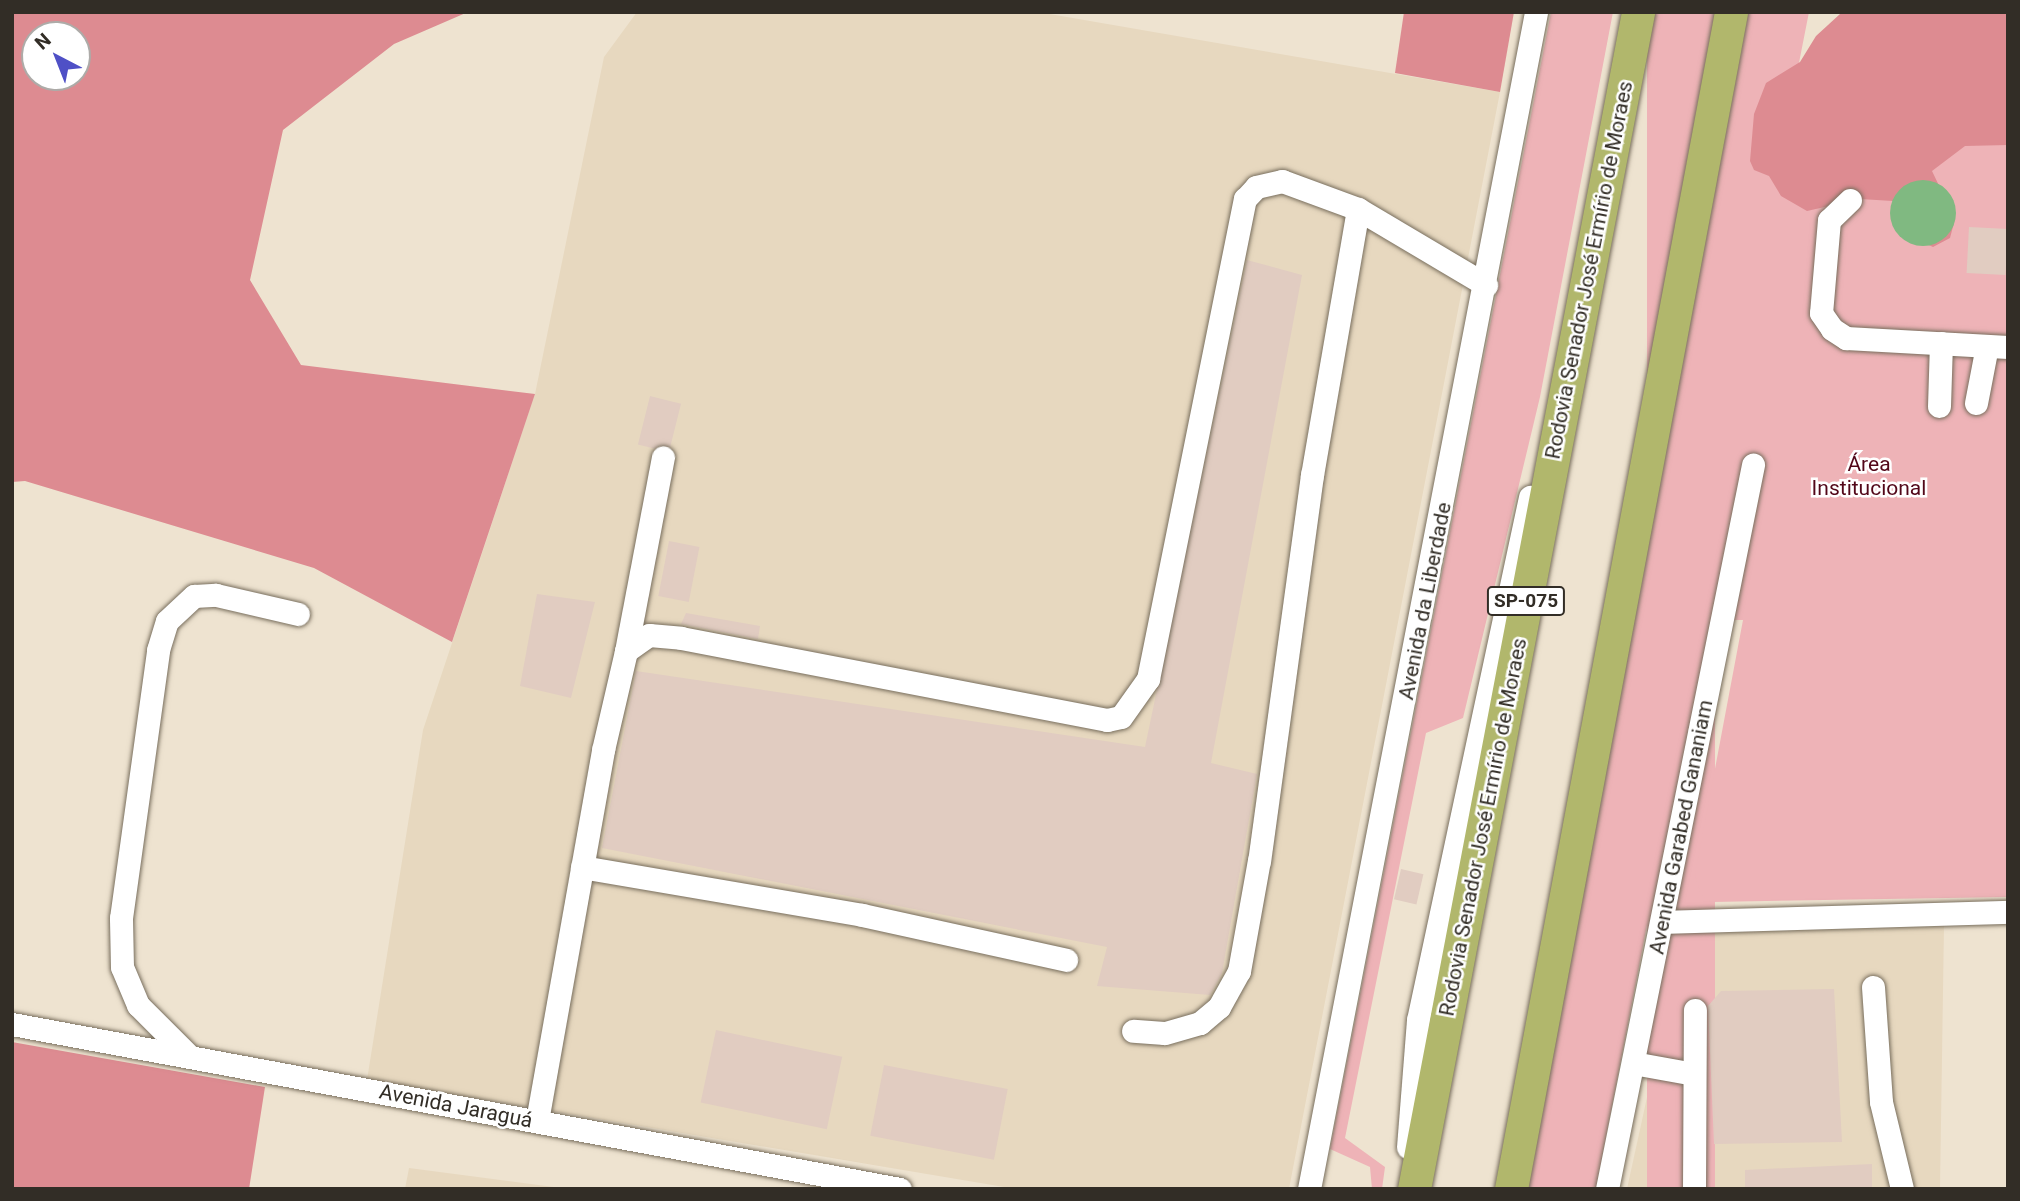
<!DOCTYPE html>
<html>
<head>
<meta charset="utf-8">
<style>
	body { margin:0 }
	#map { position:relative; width:2020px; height:1201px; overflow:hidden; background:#eee3d0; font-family:Roboto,sans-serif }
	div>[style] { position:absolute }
	.built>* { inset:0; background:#e7d8bf }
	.green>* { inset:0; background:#eeb3b7; transform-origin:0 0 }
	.forest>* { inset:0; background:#dd8b91 }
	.water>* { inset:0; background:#80b981 }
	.round { border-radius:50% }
	.building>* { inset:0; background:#e1ccc1; transform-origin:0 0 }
	.roads { filter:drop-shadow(0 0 2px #786e5d) drop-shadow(0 0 2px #786e5d) }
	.minor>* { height:23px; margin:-11.5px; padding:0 11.5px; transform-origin:11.5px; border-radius:11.5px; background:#fff }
	.highway>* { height:33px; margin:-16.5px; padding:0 16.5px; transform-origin:16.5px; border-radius:16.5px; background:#b1b76c }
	span { translate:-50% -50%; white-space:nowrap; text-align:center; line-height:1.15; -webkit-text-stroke:5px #fff; paint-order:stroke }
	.shield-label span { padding:2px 5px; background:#fff; border:2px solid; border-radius:5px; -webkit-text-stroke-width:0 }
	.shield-label { font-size:19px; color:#322d26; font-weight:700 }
	.street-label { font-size:21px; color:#322d26 }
	.park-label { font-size:21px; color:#520719 }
	.frame { position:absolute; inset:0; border:14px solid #322d26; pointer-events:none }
	.north { position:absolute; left:21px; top:21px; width:70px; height:70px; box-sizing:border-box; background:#fff; border:2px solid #adaba8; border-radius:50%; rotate:318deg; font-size:19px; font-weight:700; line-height:28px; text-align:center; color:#322d26 }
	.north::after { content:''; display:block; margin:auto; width:24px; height:32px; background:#4f50c6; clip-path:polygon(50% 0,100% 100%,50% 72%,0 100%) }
</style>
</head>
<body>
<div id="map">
	<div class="built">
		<div style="clip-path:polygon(637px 12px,1038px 12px,1500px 92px,1289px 1189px,1016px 1189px,367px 1080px,423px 730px,535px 394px,604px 57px)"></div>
		<div style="clip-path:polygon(1944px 926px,1940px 1189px,1627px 1189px,1683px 932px)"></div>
		<div style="clip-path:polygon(409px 1168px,569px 1189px,405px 1189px)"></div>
	</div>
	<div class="green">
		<div style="clip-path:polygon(1551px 12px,1613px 12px,1540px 397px,1463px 718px,1426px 733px,1345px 1138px,1385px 1167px,1382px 1189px,1372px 1189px,1370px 1167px,1330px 1149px)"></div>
		<div style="left:1647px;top:12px;width:68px;height:1198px"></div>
		<div style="clip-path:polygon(1748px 12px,1809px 12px,1797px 73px,2008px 15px,2008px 897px,1711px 902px,1701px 895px,1695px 875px,1743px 620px,1706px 620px,1596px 1189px,1527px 1189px)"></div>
	</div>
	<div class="forest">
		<div style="clip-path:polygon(evenodd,12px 12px,468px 12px,394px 44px,283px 130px,250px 280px,301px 365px,535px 394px,452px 642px,314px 568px,25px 481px,12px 482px,12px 12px,35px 35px,77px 35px,77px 77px,35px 77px,35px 35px)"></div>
		<div style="clip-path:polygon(1404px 12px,1514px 12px,1500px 92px,1395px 73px)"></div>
		<div style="clip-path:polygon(1825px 12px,2008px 12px,2008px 145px,1965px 146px,1932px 171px,1955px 219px,1950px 238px,1933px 247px,1912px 237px,1893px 201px,1860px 199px,1807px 211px,1781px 196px,1769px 176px,1754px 170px,1750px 161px,1754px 114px,1766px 83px,1800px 62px,1816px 36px,1840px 14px)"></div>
		<div style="clip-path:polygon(12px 1042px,265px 1087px,249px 1189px,12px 1189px)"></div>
	</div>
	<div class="water">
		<div class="round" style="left:1890px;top:180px;width:66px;height:66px"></div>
	</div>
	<div class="building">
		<div style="left:1969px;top:227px;width:39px;height:46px;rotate:3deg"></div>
		<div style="clip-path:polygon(1247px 260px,1302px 275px,1211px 763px,1257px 774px,1222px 973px,1210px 995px,1097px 986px,1107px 947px,602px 848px,636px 671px,1145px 747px)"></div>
		<div style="left:650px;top:396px;width:32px;height:50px;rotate:14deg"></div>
		<div style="left:669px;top:541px;width:31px;height:56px;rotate:11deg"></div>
		<div style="clip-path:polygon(537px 594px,595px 602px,571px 698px,520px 686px)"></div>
		<div style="clip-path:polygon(686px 613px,760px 626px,758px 639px,681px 624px)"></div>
		<div style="left:1401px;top:869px;width:23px;height:31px;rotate:13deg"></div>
		<div style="clip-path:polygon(1834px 989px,1842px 1142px,1714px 1144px,1708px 1006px,1721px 991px)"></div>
		<div style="left:716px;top:1030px;width:129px;height:74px;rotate:12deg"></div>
		<div style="left:884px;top:1065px;width:126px;height:72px;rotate:11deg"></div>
		<div style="clip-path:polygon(1872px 1164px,1872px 1189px,1745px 1189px,1745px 1170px)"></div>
	</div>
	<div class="roads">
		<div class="minor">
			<div style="left:1850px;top:200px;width:29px;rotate:136deg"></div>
			<div style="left:1829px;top:220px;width:93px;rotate:94.9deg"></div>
			<div style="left:1821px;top:313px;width:19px;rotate:55deg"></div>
			<div style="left:1832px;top:329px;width:17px;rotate:33deg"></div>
			<div style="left:1846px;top:338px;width:162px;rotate:3.2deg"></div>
			<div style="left:1358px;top:209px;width:149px;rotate:30.7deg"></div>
			<div style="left:1976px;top:403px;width:58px;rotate:-79.1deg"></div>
			<div style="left:1939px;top:406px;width:63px;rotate:-88.2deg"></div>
			<div style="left:626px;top:651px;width:197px;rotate:-79.2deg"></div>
			<div style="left:582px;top:867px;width:284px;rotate:9.7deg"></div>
			<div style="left:862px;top:915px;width:209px;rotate:12.4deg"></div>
			<div style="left:1663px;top:922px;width:345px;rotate:-1.7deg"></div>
			<div style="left:1873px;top:987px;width:115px;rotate:86deg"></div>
			<div style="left:1881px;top:1102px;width:89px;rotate:76.4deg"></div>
			<div style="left:12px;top:1024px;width:903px;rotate:10.53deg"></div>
			<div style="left:189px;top:1056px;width:72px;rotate:-135deg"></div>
			<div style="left:138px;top:1005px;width:41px;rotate:-112.8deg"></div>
			<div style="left:122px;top:967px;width:49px;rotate:-91.2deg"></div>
			<div style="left:121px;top:918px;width:271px;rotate:-82.1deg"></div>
			<div style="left:158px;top:650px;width:30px;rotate:-73deg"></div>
			<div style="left:167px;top:621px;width:37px;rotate:-43deg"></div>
			<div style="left:194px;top:596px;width:22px;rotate:-3deg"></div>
			<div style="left:216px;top:595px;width:84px;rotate:13deg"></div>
			<div style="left:1633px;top:1063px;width:62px;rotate:10.2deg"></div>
			<div style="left:537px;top:1121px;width:377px;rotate:-79.9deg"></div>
			<div style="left:603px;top:750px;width:102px;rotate:-76.9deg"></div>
			<div style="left:626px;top:651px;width:28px;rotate:-35deg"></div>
			<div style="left:649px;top:635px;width:32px;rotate:5deg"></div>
			<div style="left:681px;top:638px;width:434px;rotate:10.9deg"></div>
			<div style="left:1107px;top:720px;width:14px;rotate:-12deg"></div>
			<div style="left:1121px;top:717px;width:47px;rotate:-54.6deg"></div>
			<div style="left:1148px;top:679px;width:490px;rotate:-78.6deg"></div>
			<div style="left:1245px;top:199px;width:16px;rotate:-47deg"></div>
			<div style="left:1256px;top:187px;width:27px;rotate:-13deg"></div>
			<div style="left:1282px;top:181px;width:81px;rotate:20.2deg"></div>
			<div style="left:1358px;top:209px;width:270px;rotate:99.8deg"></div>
			<div style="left:1312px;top:475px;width:389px;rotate:97.8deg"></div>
			<div style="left:1259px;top:860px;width:113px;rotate:100.2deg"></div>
			<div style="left:1239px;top:971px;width:41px;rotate:119.1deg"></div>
			<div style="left:1219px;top:1007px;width:25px;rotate:140deg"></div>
			<div style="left:1200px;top:1023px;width:37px;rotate:164deg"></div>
			<div style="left:1164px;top:1033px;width:31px;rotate:-176deg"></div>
			<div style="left:1408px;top:1147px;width:127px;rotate:-85.5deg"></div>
			<div style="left:1418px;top:1020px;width:535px;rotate:-77.91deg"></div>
			<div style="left:1309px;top:1189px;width:1199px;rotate:-79.08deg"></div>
			<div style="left:1607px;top:1189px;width:739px;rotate:-78.6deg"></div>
			<div style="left:1694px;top:1189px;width:179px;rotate:-89.7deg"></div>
		</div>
		<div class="highway">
			<div style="left:1414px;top:1189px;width:1198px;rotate:-79.22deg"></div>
			<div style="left:1511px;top:1189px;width:1197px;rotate:-79.41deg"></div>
		</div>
	</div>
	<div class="shield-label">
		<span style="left:1526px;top:601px">SP-075</span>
	</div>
	<div class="street-label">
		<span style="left:1589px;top:270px;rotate:-79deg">Rodovia Senador José Ermírio de Moraes</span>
		<span style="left:1425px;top:601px;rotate:-79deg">Avenida da Liberdade</span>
		<span style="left:1483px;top:827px;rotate:-79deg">Rodovia Senador José Ermírio de Moraes</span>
		<span style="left:1681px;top:827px;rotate:-79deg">Avenida Garabed Gananiam</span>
		<span style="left:456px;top:1106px;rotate:11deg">Avenida Jaraguá</span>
	</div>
	<div class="park-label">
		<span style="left:1869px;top:476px">Área<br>Institucional</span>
	</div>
	<div class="frame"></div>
	<div class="north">N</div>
</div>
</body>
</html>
